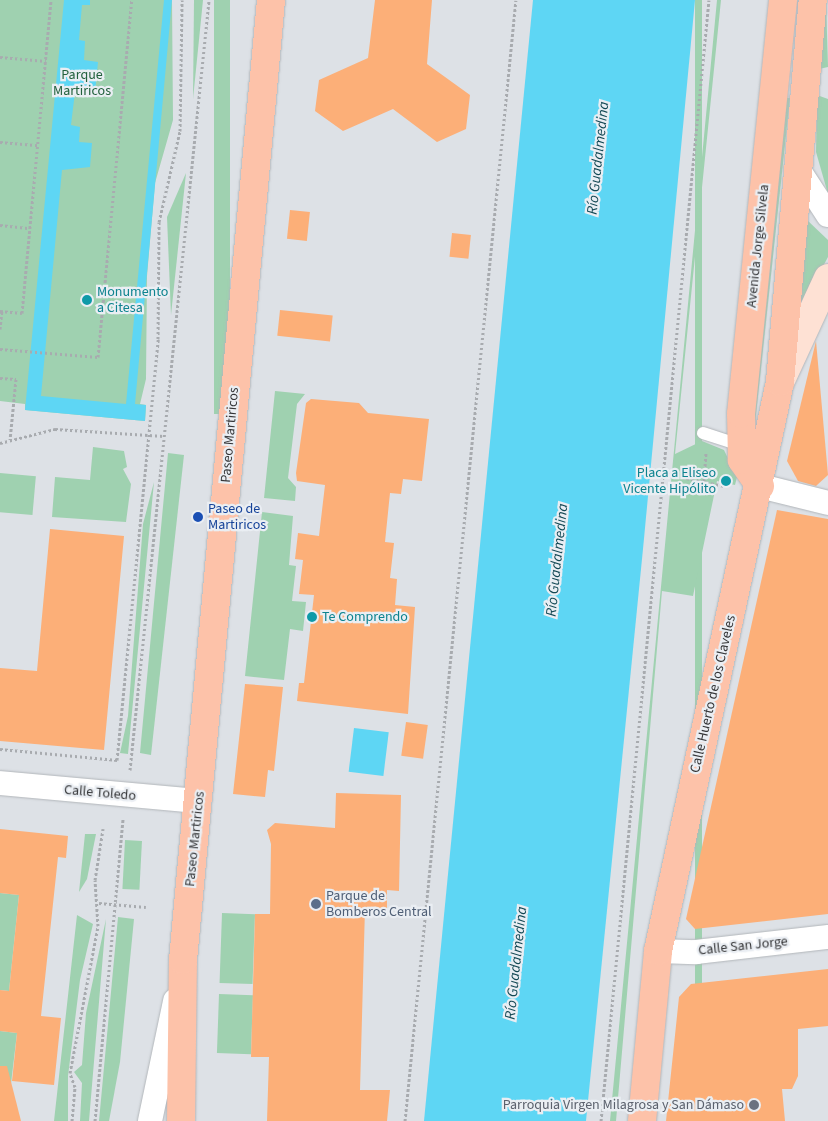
<!DOCTYPE html>
<html>
<head>
<meta charset="utf-8">
<style>
	body { margin:0 }
	#map { position:relative; width:828px; height:1121px; overflow:hidden; background:#dde1e6; font-family:"Source Sans 3",sans-serif }
	div>[style] { position:absolute }
	.green>* { inset:0; background:#9fd1b0; transform-origin:0 0 }
	.water>* { inset:0; background:#5ed6f4; transform-origin:0 0 }
	.building>* { inset:0; background:#fcaf78; transform-origin:0 0 }
	.path>* { height:3px; margin-top:-1.5px; transform-origin:0; background:repeating-linear-gradient(90deg,#a8abaf 0 2.5px,transparent 0 5px) }
	.roads { filter:drop-shadow(0 0 1px #b2b6ba) drop-shadow(0 0 1px #b2b6ba) }
	.service>* { height:12px; margin:-6px; padding:0 6px; transform-origin:6px; border-radius:6px; background:#fff }
	.minor>* { height:24px; margin:-12px; padding:0 12px; transform-origin:12px; border-radius:12px; background:#fff }
	.secondary>* { height:28px; margin:-14px; padding:0 14px; transform-origin:14px; border-radius:14px; background:#fee1d4 }
	.primary>* { height:28px; margin:-14px; padding:0 14px; transform-origin:14px; border-radius:14px; background:#fdc2a9 }
	.dots>* { width:14px; height:14px; translate:-50% -50%; box-sizing:border-box; border:2px solid #eaeef3; border-radius:50% }
	span { translate:-50% -50%; white-space:nowrap; text-align:center; line-height:1.15; -webkit-text-stroke:4.5px #eaeef3; paint-order:stroke }
	.park-label { font-size:14px; color:#22613d }
	.street-label { font-size:14px; color:#353638 }
	.culture-label { font-size:14px; color:#0d838f }
	.left { translate:0 -50%; text-align:left }
	.right { translate:-100% -50%; text-align:right }
	.transit-label { font-size:14px; color:#164399 }
	.service-label { font-size:14px; color:#4e5e75 }
	.worship-label { font-size:14px; color:#5b616d }
	.water-label { font-size:15px; color:#134854; font-style:italic }
</style>
</head>
<body>
<div id="map">
	<div class="green">
		<div style="clip-path:polygon(0 0,172px 0,173px 120px,155px 183px,147px 276px,146px 379px,140px 404px,146px 405px,145px 421px,25px 410px,25px 404px,0 401px)"></div>
		<div style="clip-path:polygon(194px 0,203px 0,193px 99px)"></div>
		<div style="left:214px;top:0;width:16px;height:414px"></div>
		<div style="left:695px;top:0;width:7px;height:1126px"></div>
		<div style="clip-path:polygon(717px 0,721px 0,675px 454px,702px 441px,724px 450px,737px 477px,735px 485px,717px 481px,693px 596px,662px 591px,616px 1121px,610px 1121px)"></div>
		<div style="clip-path:polygon(826px 0,828px 67px,819px 69px)"></div>
		<div style="clip-path:polygon(817px 95px,828px 99px,828px 194px,816px 152px)"></div>
		<div style="clip-path:polygon(786px 98px,790px 98px,755px 424px,754px 420px)"></div>
		<div style="clip-path:polygon(186px 173px,171px 315px,167px 217px)"></div>
		<div style="clip-path:polygon(807px 220px,828px 240px,828px 257px,798px 313px)"></div>
		<div style="clip-path:polygon(275px 391px,305px 394px,297px 404px,288px 478px,296px 487px,295px 501px,264px 498px)"></div>
		<div style="clip-path:polygon(93px 447px,124px 451px,127px 467px,123px 469px,131px 484px,126px 522px,52px 517px,55px 477px,90px 480px)"></div>
		<div style="clip-path:polygon(168px 453px,184px 455px,151px 755px,140px 753px)"></div>
		<div style="left:0;top:473px;width:36px;height:39px;rotate:5deg"></div>
		<div style="clip-path:polygon(154px 482px,128px 754px,120px 753px,128px 716px,143px 524px)"></div>
		<div style="clip-path:polygon(262px 512px,293px 516px,289px 565px,296px 566px,292px 601px,306px 602px,303px 631px,290px 629px,284px 680px,245px 676px)"></div>
		<div style="clip-path:polygon(85px 834px,96px 834px,87px 879px,79px 892px)"></div>
		<div style="left:125px;top:840px;width:17px;height:49px;rotate:3deg"></div>
		<div style="clip-path:polygon(0 893px,19px 895px,9px 991px,0 990px)"></div>
		<div style="left:222px;top:913px;width:33px;height:70px;rotate:2deg"></div>
		<div style="clip-path:polygon(77px 915px,93px 924px,80px 980px,68px 1076px,68px 1121px,54px 1121px)"></div>
		<div style="clip-path:polygon(118px 917px,134px 919px,120px 1062px,109px 1121px,99px 1121px)"></div>
		<div style="clip-path:polygon(106px 919px,89px 1121px,80px 1121px,82px 1083px,74px 1072px,82px 1065px,86px 1013px)"></div>
		<div style="left:219px;top:994px;width:34px;height:59px;rotate:2deg"></div>
		<div style="clip-path:polygon(0 1031px,17px 1033px,10px 1092px,0 1100px)"></div>
	</div>
	<div class="water">
		<div style="clip-path:polygon(64px 0,90px 0,90px 5px,82px 5px,79px 40px,85px 41px,84px 60px,98px 62px,95px 93px,75px 92px,71px 125px,80px 127px,79px 142px,92px 143px,90px 167px,62px 170px,41px 396px,126px 404px,164px 0,172px 0,135px 404px,146px 405px,145px 421px,25px 410px)"></div>
		<div style="clip-path:polygon(533px 0,695px 0,643px 549px,586px 1121px,424px 1121px)"></div>
		<div style="left:354px;top:728px;width:35px;height:44px;rotate:7deg"></div>
	</div>
	<div class="building">
		<div style="clip-path:polygon(375px 0,432px 0,427px 64px,470px 95px,466px 129px,437px 142px,393px 109px,343px 131px,315px 111px,319px 80px,368px 58px)"></div>
		<div style="left:290px;top:210px;width:20px;height:29px;rotate:6deg"></div>
		<div style="left:452px;top:233px;width:19px;height:24px;rotate:6deg"></div>
		<div style="left:280px;top:310px;width:53px;height:26px;rotate:6deg"></div>
		<div style="clip-path:polygon(816px 341px,828px 475px,816px 486px,798px 481px,787px 461px)"></div>
		<div style="clip-path:polygon(311px 399px,359px 403px,368px 413px,429px 419px,422px 481px,403px 479px,401px 494px,390px 493px,385px 542px,394px 543px,390px 578px,397px 579px,395px 605px,415px 607px,408px 714px,297px 701px,299px 683px,304px 683px,314px 595px,299px 594px,303px 560px,295px 559px,298px 533px,319px 536px,325px 485px,297px 481px,296px 473px,306px 403px)"></div>
		<div style="clip-path:polygon(777px 510px,828px 519px,828px 914px,695px 929px,686px 919px)"></div>
		<div style="clip-path:polygon(50px 529px,124px 536px,104px 750px,0 741px,0 668px,37px 671px)"></div>
		<div style="clip-path:polygon(245px 684px,283px 687px,274px 771px,268px 770px,265px 797px,233px 794px)"></div>
		<div style="left:406px;top:722px;width:22px;height:34px;rotate:8deg"></div>
		<div style="clip-path:polygon(336px 793px,401px 795px,399px 891px,387px 890px,387px 909px,365px 908px,360px 1090px,390px 1090px,387px 1121px,267px 1121px,269px 1057px,251px 1057px,255px 914px,270px 914px,271px 844px,267px 830px,275px 823px,335px 828px)"></div>
		<div style="clip-path:polygon(0 829px,68px 836px,66px 858px,58px 857px,41px 1016px,61px 1018px,54px 1085px,12px 1081px,17px 1033px,0 1031px,0 990px,9px 991px,19px 895px,0 893px)"></div>
		<div style="clip-path:polygon(828px 969px,828px 1026px,798px 1029px,798px 1076px,792px 1089px,782px 1089px,785px 1121px,666px 1121px,679px 997px,691px 984px)"></div>
		<div style="clip-path:polygon(0 1066px,7px 1066px,21px 1121px,0 1121px)"></div>
	</div>
	<div class="path">
		<div style="left:0;top:57px;width:46px;rotate:5deg"></div>
		<div style="left:0;top:142px;width:38px;rotate:5deg"></div>
		<div style="left:0;top:225px;width:30px;rotate:6deg"></div>
		<div style="left:0;top:311px;width:22px;rotate:5deg"></div>
		<div style="left:22px;top:313px;width:314px;rotate:-84.7deg"></div>
		<div style="left:0;top:329px;width:18px;rotate:-84deg"></div>
		<div style="left:0;top:349px;width:98px;rotate:4.7deg"></div>
		<div style="left:98px;top:357px;width:359px;rotate:-84.6deg"></div>
		<div style="left:0;top:378px;width:16px;rotate:4deg"></div>
		<div style="left:16px;top:379px;width:61px;rotate:95.6deg"></div>
		<div style="left:0;top:443px;width:57px;rotate:-14.3deg"></div>
		<div style="left:55px;top:429px;width:109px;rotate:3.7deg"></div>
		<div style="left:662px;top:473px;width:63px;rotate:11.8deg"></div>
		<div style="left:704px;top:481px;width:29px;rotate:-86deg"></div>
		<div style="left:0;top:749px;width:118px;rotate:5.4deg"></div>
		<div style="left:117px;top:760px;width:423px;rotate:-84.4deg"></div>
		<div style="left:158px;top:339px;width:117px;rotate:-89.5deg"></div>
		<div style="left:159px;top:222px;width:93px;rotate:-77deg"></div>
		<div style="left:180px;top:131px;width:131px;rotate:-89.1deg"></div>
		<div style="left:130px;top:770px;width:774px;rotate:-84.14deg"></div>
		<div style="left:99px;top:903px;width:47px;rotate:4.9deg"></div>
		<div style="left:72px;top:1121px;width:34px;rotate:-85deg"></div>
		<div style="left:75px;top:1087px;width:15px;rotate:-110deg"></div>
		<div style="left:70px;top:1073px;width:150px;rotate:-79.2deg"></div>
		<div style="left:98px;top:926px;width:46px;rotate:-93.7deg"></div>
		<div style="left:95px;top:880px;width:52px;rotate:-81.1deg"></div>
		<div style="left:95px;top:1121px;width:304px;rotate:-84.7deg"></div>
		<div style="left:405px;top:1121px;width:1126px;rotate:-84.35deg"></div>
		<div style="left:601px;top:1121px;width:1126px;rotate:-84.5deg"></div>
	</div>
	<div class="roads">
		<div class="service">
			<div style="left:703px;top:433px;width:40px;rotate:18deg"></div>
		</div>
		<div class="minor">
			<div style="left:798px;top:169px;width:55px;rotate:56.9deg"></div>
			<div style="left:760px;top:486px;width:70px;rotate:14deg"></div>
			<div style="left:0;top:783px;width:200px;rotate:5.2deg"></div>
			<div style="left:658px;top:951px;width:38px;rotate:2deg"></div>
			<div style="left:696px;top:952px;width:133px;rotate:-6.5deg"></div>
			<div style="left:150px;top:1121px;width:123px;rotate:-78.2deg"></div>
		</div>
		<div class="secondary">
			<div style="left:782px;top:378px;width:110px;rotate:-65.3deg"></div>
		</div>
		<div class="primary">
			<div style="left:760px;top:486px;width:32px;rotate:-125deg"></div>
			<div style="left:742px;top:460px;width:46px;rotate:-91.2deg"></div>
			<div style="left:741px;top:414px;width:416px;rotate:-84.2deg"></div>
			<div style="left:181px;top:1121px;width:161px;rotate:-89.3deg"></div>
			<div style="left:183px;top:960px;width:964px;rotate:-84.76deg"></div>
			<div style="left:642px;top:1121px;width:171px;rotate:-84.6deg"></div>
			<div style="left:658px;top:951px;width:582px;rotate:-77.9deg"></div>
			<div style="left:780px;top:382px;width:383px;rotate:-85.1deg"></div>
		</div>
	</div>
	<div class="dots">
		<div style="left:87px;top:300px;background:#0f9aa8"></div>
		<div style="left:726px;top:481px;background:#0f9aa8"></div>
		<div style="left:198px;top:517px;background:#1a4fb4"></div>
		<div style="left:312px;top:617px;background:#0f9aa8"></div>
		<div style="left:316px;top:904px;background:#5c6f8a"></div>
		<div style="left:754px;top:1105px;background:#6b7280"></div>
	</div>
	<div class="park-label">
		<span style="left:82px;top:83px">Parque<br>Martiricos</span>
	</div>
	<div class="street-label">
		<span style="left:758px;top:246px;rotate:-84deg">Avenida Jorge Silvela</span>
		<span style="left:230px;top:435px;rotate:-85deg">Paseo Martiricos</span>
		<span style="left:713px;top:694px;rotate:-77deg">Calle Huerto de los Claveles</span>
		<span style="left:100px;top:793px;rotate:5deg">Calle Toledo</span>
		<span style="left:195px;top:839px;rotate:-84deg">Paseo Martiricos</span>
		<span style="left:743px;top:946px;rotate:-6deg">Calle San Jorge</span>
	</div>
	<div class="culture-label">
		<span class="left" style="left:97px;top:300px">Monumento<br>a Citesa</span>
		<span class="right" style="left:716px;top:481px">Placa a Eliseo<br>Vicente Hipólito</span>
		<span class="left" style="left:322px;top:617px">Te Comprendo</span>
	</div>
	<div class="transit-label">
		<span class="left" style="left:208px;top:517px">Paseo de<br>Martiricos</span>
	</div>
	<div class="service-label">
		<span class="left" style="left:326px;top:904px">Parque de<br>Bomberos Central</span>
	</div>
	<div class="worship-label">
		<span class="right" style="left:744px;top:1105px">Parroquia Virgen Milagrosa y San Dámaso</span>
	</div>
	<div class="water-label">
		<span style="left:598px;top:158px;rotate:-84deg">Río Guadalmedina</span>
		<span style="left:557px;top:560px;rotate:-84deg">Río Guadalmedina</span>
		<span style="left:516px;top:963px;rotate:-84deg">Río Guadalmedina</span>
	</div>
</div>
</body>
</html>
